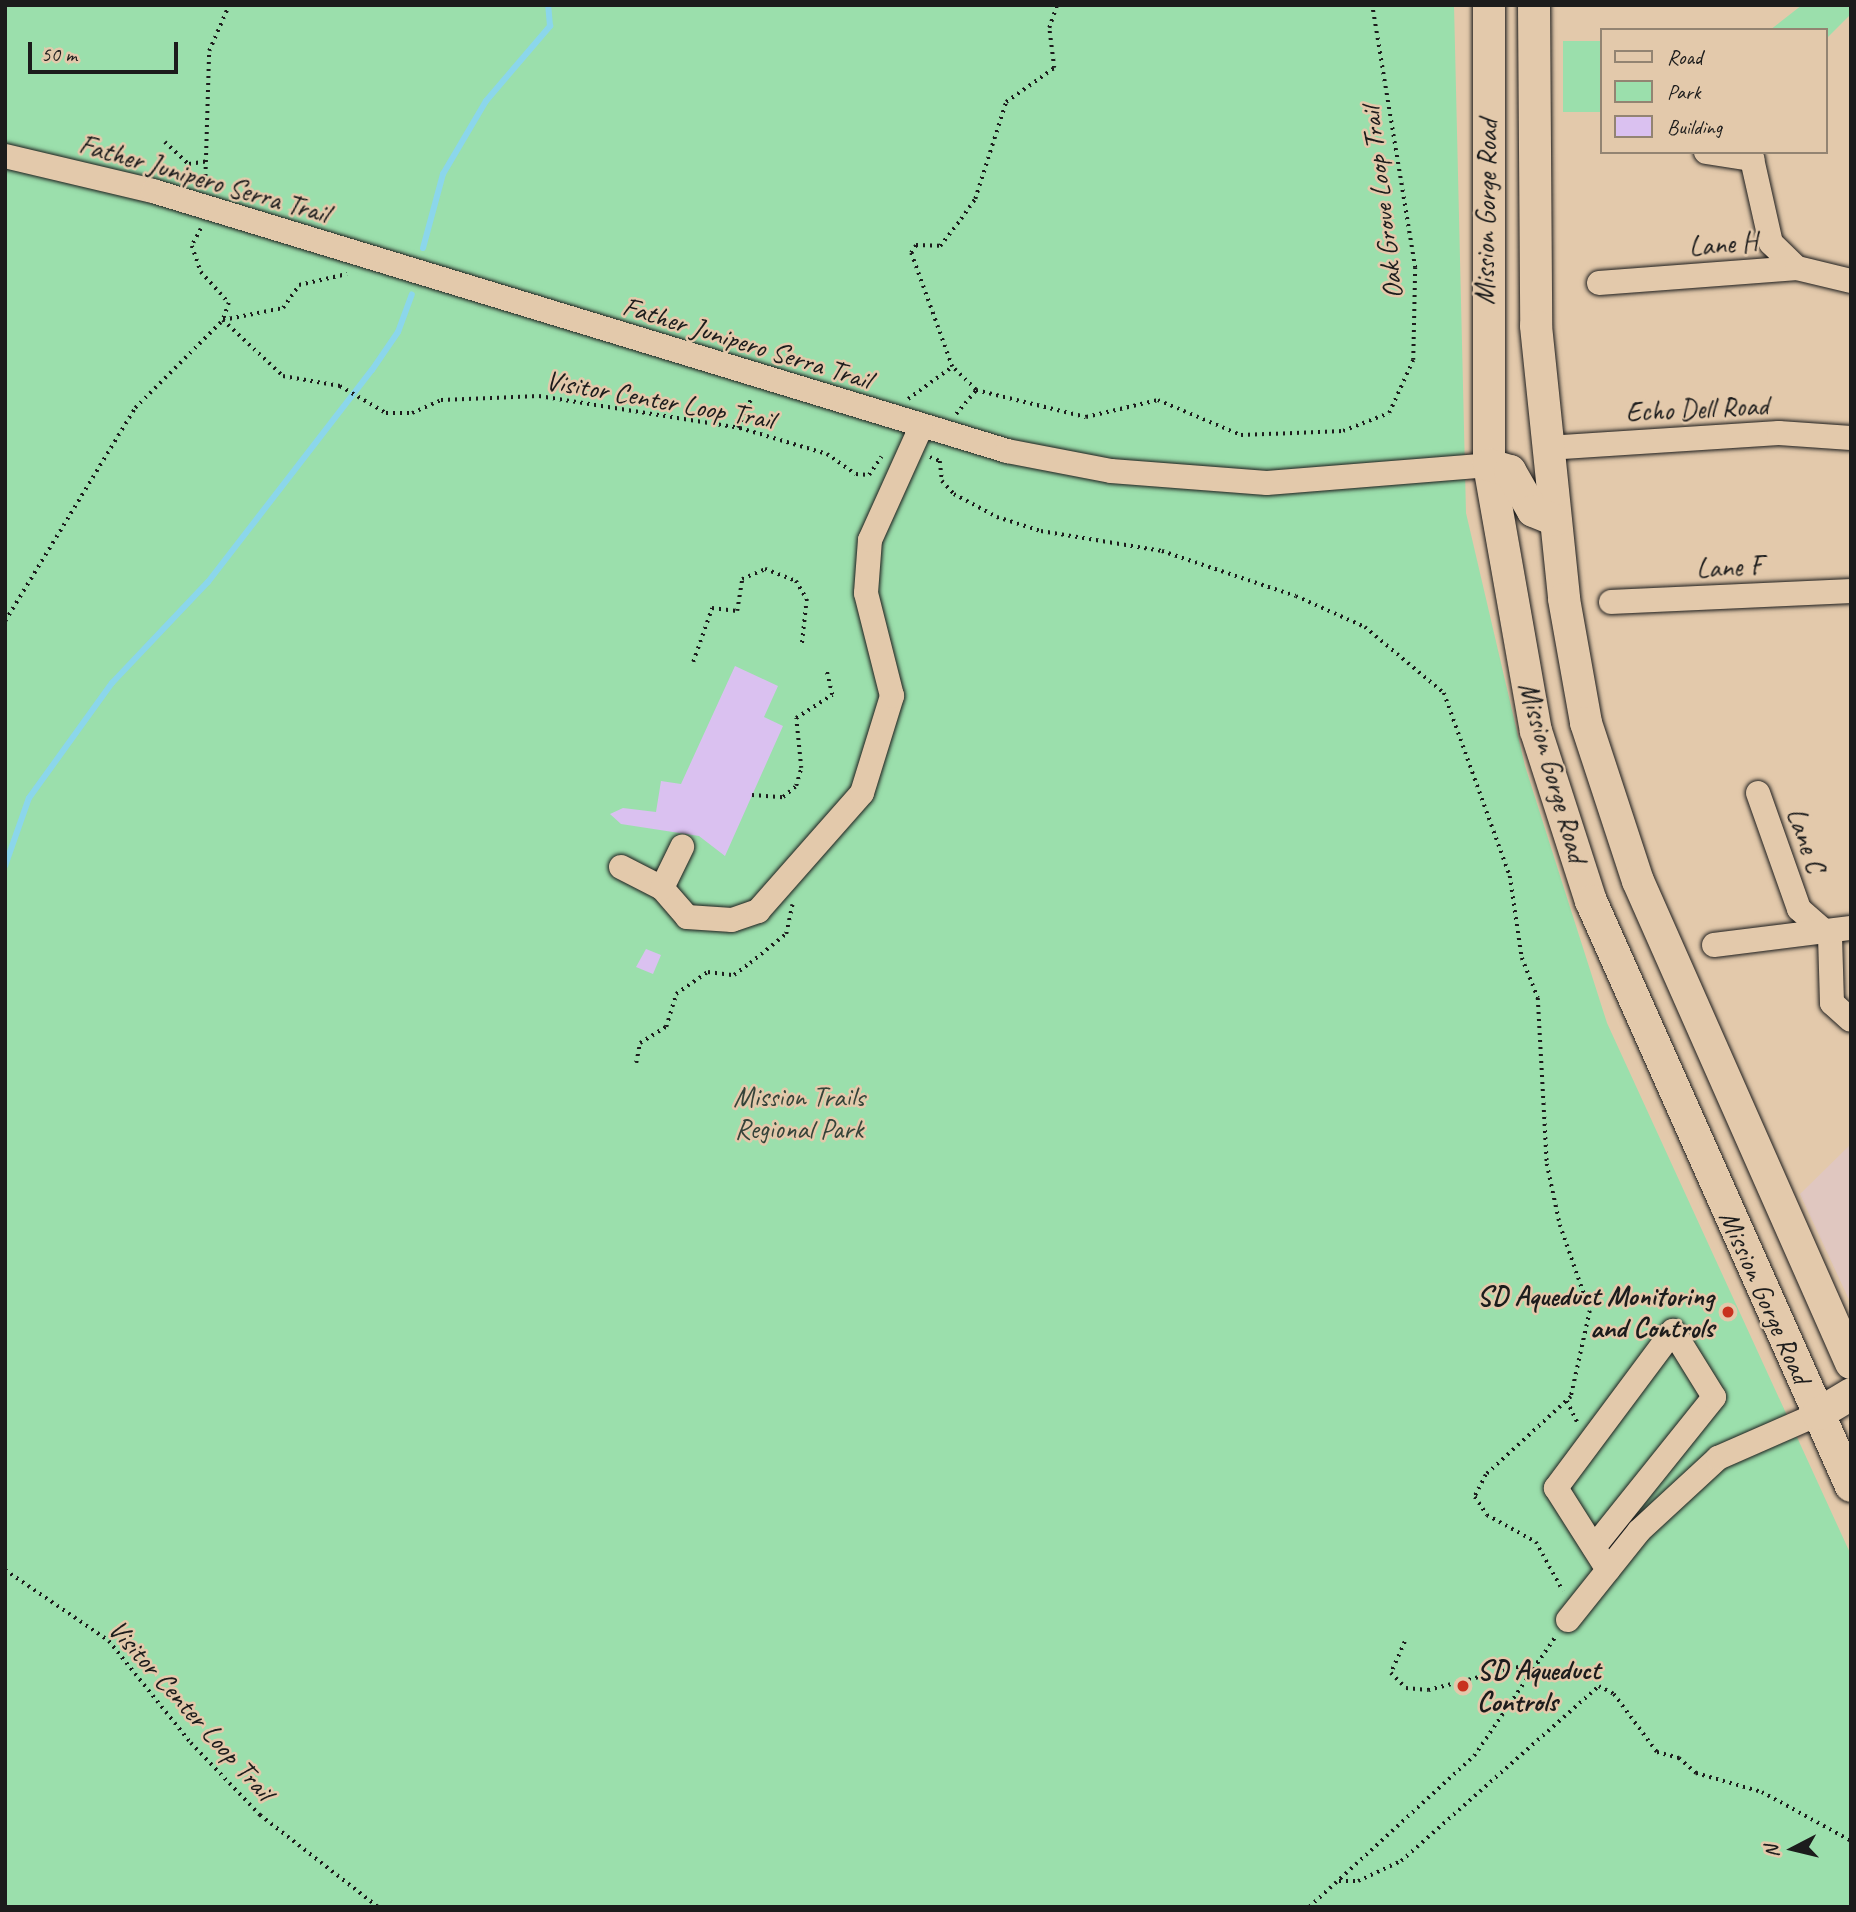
<!DOCTYPE html>
<html>
<head>
<meta charset="utf-8">
<style>
	body { margin:0 }
	#map { position:relative; width:1856px; height:1912px; overflow:hidden; background:#e3c9ab; font-family:Caveat,sans-serif }
	div>[style] { position:absolute }
	.built>* { inset:0; background:#e0c7c0 }
	.green>* { inset:0; background:#9bdfac; transform-origin:0 0 }
	.stream>* { height:6px; margin:-3px; padding:0 3px; transform-origin:3px; border-radius:3px; background:#8bd6eb }
	.building>* { inset:0; background:#dac1f0 }
	.path>* { height:3.5px; margin-top:-1.75px; transform-origin:0; background:repeating-linear-gradient(90deg,#1c1c1c 0 2px,transparent 0 7px) }
	.roads { filter:drop-shadow(0 0 2px #1c1c1c) drop-shadow(0 0 2px #1c1c1c) }
	.minor>* { height:24px; margin:-12px; padding:0 12px; transform-origin:12px; border-radius:12px; background:#e3c9ab }
	.major>* { height:32px; margin:-16px; padding:0 16px; transform-origin:16px; border-radius:16px; background:#e3c9ab }
	.dots>* { width:19px; height:19px; translate:-50% -50%; box-sizing:border-box; border:4px solid #e3c9ab; border-radius:50% }
	span { translate:-50% -50%; white-space:nowrap; text-align:center; line-height:1.15; -webkit-text-stroke:5px #e3c9ab; paint-order:stroke }
	.street-label { font-size:28px; color:#1c1c1c }
	.park-label { font-size:28px; color:#354339 }
	.poi-label { font-size:28px; color:#1c1c1c; font-weight:700 }
	.right { translate:-100% -50%; text-align:right }
	.left { translate:0 -50%; text-align:left }
	.frame { position:absolute; inset:0; border:7px solid #1c1c1c; pointer-events:none }
	.legend { position:absolute; left:1600px; top:28px; width:228px; height:126px; box-sizing:border-box; background:#e3c9ab; border:2px solid #938472; margin:0; padding:9px 12px; list-style:none; font-size:21px; color:#1c1c1c }
	.legend li { display:flex; align-items:center; gap:14px; height:35px }
	.legend b { width:35px; border:2px solid #938472 }
	.north { position:absolute; left:1758px; top:1814px; width:70px; height:70px; -webkit-text-stroke:5px #e3c9ab; paint-order:stroke; rotate:263deg; font-size:19px; font-weight:700; line-height:28px; text-align:center; color:#1c1c1c }
	.north::after { content:''; display:block; margin:auto; width:24px; height:32px; background:#1c1c1c; clip-path:polygon(50% 0,100% 100%,50% 72%,0 100%) }
	.scale { position:absolute; left:28px; top:42px; width:150px; height:32px; box-sizing:border-box; border:4px solid #1c1c1c; border-top:0; padding-left:9px; font-size:21px; line-height:24px; white-space:nowrap; color:#1c1c1c; -webkit-text-stroke:5px #e3c9ab; paint-order:stroke }
</style>
</head>
<body>
<div id="map">
	<div class="built">
		<div style="clip-path:polygon(1851px 1144px,1851px 1304px,1800px 1194px)"></div>
	</div>
	<div class="green">
		<div style="clip-path:polygon(5px 5px,1454px 5px,1466px 513px,1525px 766px,1607px 1023px,1851px 1555px,1851px 1907px,5px 1907px)"></div>
		<div style="clip-path:polygon(1802px 5px,1851px 5px,1851px 14px,1826px 39px,1826px 30px,1770px 30px)"></div>
		<div style="left:1602px;top:41px;width:71px;height:39px;rotate:90deg"></div>
	</div>
	<div class="stream">
		<div style="left:423px;top:248px;width:77px;rotate:-74.9deg"></div>
		<div style="left:443px;top:174px;width:85px;rotate:-59.5deg"></div>
		<div style="left:486px;top:101px;width:99px;rotate:-49.5deg"></div>
		<div style="left:550px;top:26px;width:21px;rotate:-95deg"></div>
		<div style="left:5px;top:866px;width:72px;rotate:-70.6deg"></div>
		<div style="left:29px;top:798px;width:142px;rotate:-54.2deg"></div>
		<div style="left:112px;top:683px;width:139px;rotate:-46.5deg"></div>
		<div style="left:208px;top:582px;width:268px;rotate:-52.3deg"></div>
		<div style="left:372px;top:370px;width:46px;rotate:-55.6deg"></div>
		<div style="left:398px;top:332px;width:40px;rotate:-69.8deg"></div>
	</div>
	<div class="building">
		<div style="clip-path:polygon(735px 666px,778px 686px,764px 717px,783px 726px,725px 856px,699px 836px,621px 824px,610px 814px,623px 808px,656px 812px,661px 781px,681px 784px)"></div>
		<div style="clip-path:polygon(646px 949px,661px 955px,653px 974px,636px 967px)"></div>
	</div>
	<div class="path">
		<div style="left:165px;top:142px;width:33px;rotate:43deg"></div>
		<div style="left:189px;top:164px;width:18px;rotate:-9deg"></div>
		<div style="left:205px;top:183px;width:132px;rotate:-88.3deg"></div>
		<div style="left:209px;top:51px;width:50px;rotate:-66.5deg"></div>
		<div style="left:201px;top:229px;width:19px;rotate:118deg"></div>
		<div style="left:192px;top:246px;width:28px;rotate:71deg"></div>
		<div style="left:201px;top:272px;width:42px;rotate:47.9deg"></div>
		<div style="left:229px;top:303px;width:18px;rotate:109deg"></div>
		<div style="left:223px;top:320px;width:61px;rotate:-11.3deg"></div>
		<div style="left:283px;top:308px;width:28px;rotate:-55deg"></div>
		<div style="left:299px;top:285px;width:49px;rotate:-12.9deg"></div>
		<div style="left:976px;top:390px;width:33px;rotate:-136deg"></div>
		<div style="left:952px;top:367px;width:121px;rotate:-109.8deg"></div>
		<div style="left:911px;top:253px;width:9px;rotate:-58deg"></div>
		<div style="left:916px;top:245px;width:24px;rotate:2deg"></div>
		<div style="left:940px;top:246px;width:34px;rotate:-52deg"></div>
		<div style="left:961px;top:219px;width:24px;rotate:-55deg"></div>
		<div style="left:975px;top:199px;width:102px;rotate:-72.3deg"></div>
		<div style="left:1006px;top:102px;width:59px;rotate:-35.3deg"></div>
		<div style="left:1054px;top:68px;width:40px;rotate:-97.1deg"></div>
		<div style="left:1049px;top:28px;width:24px;rotate:-71deg"></div>
		<div style="left:908px;top:399px;width:54px;rotate:-36deg"></div>
		<div style="left:956px;top:414px;width:31px;rotate:-50deg"></div>
		<div style="left:976px;top:390px;width:113px;rotate:13.8deg"></div>
		<div style="left:1086px;top:417px;width:74px;rotate:-13.3deg"></div>
		<div style="left:1158px;top:400px;width:90px;rotate:22.9deg"></div>
		<div style="left:1241px;top:435px;width:102px;rotate:-2.2deg"></div>
		<div style="left:1343px;top:431px;width:49px;rotate:-21.4deg"></div>
		<div style="left:1389px;top:413px;width:58px;rotate:-65.6deg"></div>
		<div style="left:1413px;top:360px;width:92px;rotate:-88.8deg"></div>
		<div style="left:1415px;top:268px;width:266px;rotate:-99.3deg"></div>
		<div style="left:738px;top:428px;width:34px;rotate:-66deg"></div>
		<div style="left:930px;top:457px;width:11px;rotate:22deg"></div>
		<div style="left:940px;top:461px;width:20px;rotate:84deg"></div>
		<div style="left:942px;top:481px;width:18px;rotate:47deg"></div>
		<div style="left:954px;top:494px;width:49px;rotate:28.1deg"></div>
		<div style="left:997px;top:517px;width:46px;rotate:17.7deg"></div>
		<div style="left:1041px;top:531px;width:123px;rotate:9.4deg"></div>
		<div style="left:1162px;top:551px;width:141px;rotate:18.6deg"></div>
		<div style="left:1296px;top:596px;width:76px;rotate:24.2deg"></div>
		<div style="left:1365px;top:627px;width:103px;rotate:39.9deg"></div>
		<div style="left:1444px;top:693px;width:195px;rotate:70.2deg"></div>
		<div style="left:1510px;top:876px;width:83px;rotate:81.7deg"></div>
		<div style="left:1522px;top:958px;width:43px;rotate:68.2deg"></div>
		<div style="left:1538px;top:998px;width:166px;rotate:86.9deg"></div>
		<div style="left:1547px;top:1164px;width:62px;rotate:78deg"></div>
		<div style="left:1560px;top:1225px;width:91px;rotate:70.8deg"></div>
		<div style="left:1590px;top:1311px;width:88px;rotate:102.5deg"></div>
		<div style="left:1571px;top:1397px;width:115px;rotate:137.5deg"></div>
		<div style="left:1486px;top:1475px;width:25px;rotate:117deg"></div>
		<div style="left:1475px;top:1497px;width:22px;rotate:56deg"></div>
		<div style="left:1487px;top:1515px;width:56px;rotate:28.9deg"></div>
		<div style="left:1536px;top:1542px;width:56px;rotate:61.1deg"></div>
		<div style="left:5px;top:621px;width:250px;rotate:-58.6deg"></div>
		<div style="left:135px;top:408px;width:124px;rotate:-45deg"></div>
		<div style="left:223px;top:320px;width:82px;rotate:43deg"></div>
		<div style="left:283px;top:376px;width:58px;rotate:10deg"></div>
		<div style="left:340px;top:386px;width:53px;rotate:30.4deg"></div>
		<div style="left:386px;top:413px;width:26px"></div>
		<div style="left:412px;top:413px;width:32px;rotate:-24deg"></div>
		<div style="left:441px;top:400px;width:98px;rotate:-2.3deg"></div>
		<div style="left:539px;top:396px;width:204px;rotate:9deg"></div>
		<div style="left:740px;top:428px;width:91px;rotate:16.6deg"></div>
		<div style="left:827px;top:454px;width:35px;rotate:35deg"></div>
		<div style="left:856px;top:474px;width:13px;rotate:4deg"></div>
		<div style="left:869px;top:475px;width:22px;rotate:-56deg"></div>
		<div style="left:693px;top:662px;width:57px;rotate:-70.6deg"></div>
		<div style="left:712px;top:608px;width:25px;rotate:7deg"></div>
		<div style="left:737px;top:611px;width:32px;rotate:-81deg"></div>
		<div style="left:742px;top:579px;width:25px;rotate:-23deg"></div>
		<div style="left:765px;top:569px;width:33px;rotate:21deg"></div>
		<div style="left:796px;top:581px;width:21px;rotate:59deg"></div>
		<div style="left:807px;top:599px;width:46px;rotate:96.2deg"></div>
		<div style="left:752px;top:795px;width:31px;rotate:4deg"></div>
		<div style="left:783px;top:797px;width:17px;rotate:-40deg"></div>
		<div style="left:796px;top:786px;width:19px;rotate:-74deg"></div>
		<div style="left:801px;top:768px;width:50px;rotate:-95.7deg"></div>
		<div style="left:796px;top:718px;width:43px;rotate:-32.6deg"></div>
		<div style="left:832px;top:695px;width:26px;rotate:-103deg"></div>
		<div style="left:636px;top:1063px;width:20px;rotate:-79deg"></div>
		<div style="left:640px;top:1043px;width:31px;rotate:-32deg"></div>
		<div style="left:666px;top:1027px;width:34px;rotate:-73deg"></div>
		<div style="left:676px;top:994px;width:39px;rotate:-35deg"></div>
		<div style="left:708px;top:972px;width:26px;rotate:7deg"></div>
		<div style="left:734px;top:975px;width:20px;rotate:-37deg"></div>
		<div style="left:750px;top:963px;width:46px;rotate:-38.9deg"></div>
		<div style="left:786px;top:934px;width:30px;rotate:-78deg"></div>
		<div style="left:1567px;top:1401px;width:25px;rotate:64deg"></div>
		<div style="left:5px;top:1570px;width:126px;rotate:34.3deg"></div>
		<div style="left:109px;top:1641px;width:131px;rotate:51.2deg"></div>
		<div style="left:191px;top:1743px;width:100px;rotate:46.2deg"></div>
		<div style="left:260px;top:1815px;width:150px;rotate:37.9deg"></div>
		<div style="left:1405px;top:1642px;width:34px;rotate:114deg"></div>
		<div style="left:1391px;top:1673px;width:21px;rotate:45deg"></div>
		<div style="left:1406px;top:1688px;width:22px;rotate:5deg"></div>
		<div style="left:1428px;top:1690px;width:114px;rotate:-14.3deg"></div>
		<div style="left:1339px;top:1881px;width:19px"></div>
		<div style="left:1358px;top:1881px;width:47px;rotate:-24.9deg"></div>
		<div style="left:1401px;top:1861px;width:264px;rotate:-41.5deg"></div>
		<div style="left:1599px;top:1686px;width:17px;rotate:28deg"></div>
		<div style="left:1614px;top:1694px;width:72px;rotate:53.4deg"></div>
		<div style="left:1657px;top:1752px;width:23px;rotate:15deg"></div>
		<div style="left:1679px;top:1758px;width:23px;rotate:41deg"></div>
		<div style="left:1696px;top:1773px;width:69px;rotate:16.1deg"></div>
		<div style="left:1762px;top:1792px;width:102px;rotate:28.8deg"></div>
		<div style="left:1309px;top:1907px;width:224px;rotate:-42.5deg"></div>
		<div style="left:1474px;top:1756px;width:145px;rotate:-55.7deg"></div>
	</div>
	<div class="roads">
		<div class="minor">
			<div style="left:1706px;top:152px;width:47px;rotate:8.7deg"></div>
			<div style="left:1752px;top:159px;width:86px;rotate:77.3deg"></div>
			<div style="left:1771px;top:243px;width:36px;rotate:44deg"></div>
			<div style="left:5px;top:156px;width:152px;rotate:13.3deg"></div>
			<div style="left:153px;top:191px;width:893px;rotate:16.93deg"></div>
			<div style="left:1007px;top:451px;width:106px;rotate:10.9deg"></div>
			<div style="left:1111px;top:471px;width:156px;rotate:4.4deg"></div>
			<div style="left:1267px;top:483px;width:223px;rotate:-4.6deg"></div>
			<div style="left:1599px;top:283px;width:199px;rotate:-4.3deg"></div>
			<div style="left:1797px;top:268px;width:56px;rotate:13.5deg"></div>
			<div style="left:1547px;top:448px;width:232px;rotate:-3.7deg"></div>
			<div style="left:1779px;top:433px;width:72px;rotate:4deg"></div>
			<div style="left:1611px;top:602px;width:240px;rotate:-2.6deg"></div>
			<div style="left:1758px;top:793px;width:123px;rotate:70.5deg"></div>
			<div style="left:1799px;top:909px;width:41px;rotate:41.1deg"></div>
			<div style="left:621px;top:867px;width:46px;rotate:27.1deg"></div>
			<div style="left:662px;top:888px;width:38px;rotate:49deg"></div>
			<div style="left:687px;top:917px;width:45px;rotate:3.8deg"></div>
			<div style="left:732px;top:920px;width:28px;rotate:-19deg"></div>
			<div style="left:758px;top:911px;width:157px;rotate:-48.6deg"></div>
			<div style="left:862px;top:793px;width:102px;rotate:-72.8deg"></div>
			<div style="left:892px;top:696px;width:106px;rotate:-104.2deg"></div>
			<div style="left:866px;top:593px;width:53px;rotate:-85.7deg"></div>
			<div style="left:870px;top:540px;width:124px;rotate:-65.7deg"></div>
			<div style="left:662px;top:888px;width:46px;rotate:-64deg"></div>
			<div style="left:1830px;top:936px;width:67px;rotate:88.3deg"></div>
			<div style="left:1832px;top:1003px;width:25px;rotate:42deg"></div>
			<div style="left:1714px;top:945px;width:138px;rotate:-7.1deg"></div>
			<div style="left:1594px;top:1547px;width:192px;rotate:-51.3deg"></div>
			<div style="left:1714px;top:1397px;width:78px;rotate:-121.8deg"></div>
			<div style="left:1673px;top:1331px;width:196px;rotate:126.7deg"></div>
			<div style="left:1556px;top:1488px;width:97px;rotate:57.6deg"></div>
			<div style="left:1568px;top:1620px;width:114px;rotate:-51.4deg"></div>
			<div style="left:1639px;top:1531px;width:108px;rotate:-42.7deg"></div>
			<div style="left:1718px;top:1458px;width:109px;rotate:-23.7deg"></div>
		</div>
		<div class="major">
			<div style="left:1489px;top:5px;width:460px;rotate:90deg"></div>
			<div style="left:1489px;top:465px;width:270px;rotate:80deg"></div>
			<div style="left:1536px;top:731px;width:179px;rotate:72.1deg"></div>
			<div style="left:1591px;top:901px;width:640px;rotate:66.04deg"></div>
			<div style="left:1534px;top:5px;width:321px;rotate:89.6deg"></div>
			<div style="left:1536px;top:326px;width:274px;rotate:84.1deg"></div>
			<div style="left:1564px;top:599px;width:126px;rotate:79.9deg"></div>
			<div style="left:1586px;top:723px;width:166px;rotate:71.8deg"></div>
			<div style="left:1638px;top:881px;width:527px;rotate:66.16deg"></div>
			<div style="left:1489px;top:465px;width:22px;rotate:16deg"></div>
			<div style="left:1510px;top:471px;width:46px;rotate:60.1deg"></div>
			<div style="left:1533px;top:511px;width:24px;rotate:22deg"></div>
			<div style="left:1818px;top:1414px;width:39px;rotate:-31deg"></div>
		</div>
	</div>
	<div class="dots">
		<div style="left:1728px;top:1312px;background:#c8321e"></div>
		<div style="left:1463px;top:1686px;background:#c8321e"></div>
	</div>
	<div class="street-label">
		<span style="left:204px;top:179px;rotate:16deg">Father Junipero Serra Trail</span>
		<span style="left:1382px;top:203px;rotate:-97deg">Oak Grove Loop Trail</span>
		<span style="left:1486px;top:212px;rotate:-89deg">Mission Gorge Road</span>
		<span style="left:1723px;top:244px;rotate:-5deg">Lane H</span>
		<span style="left:747px;top:343px;rotate:17deg">Father Junipero Serra Trail</span>
		<span style="left:660px;top:400px;rotate:10deg">Visitor Center Loop Trail</span>
		<span style="left:1697px;top:409px;rotate:-3deg">Echo Dell Road</span>
		<span style="left:1729px;top:567px;rotate:-3deg">Lane F</span>
		<span style="left:1553px;top:772px;rotate:74deg">Mission Gorge Road</span>
		<span style="left:1806px;top:840px;rotate:70deg">Lane C</span>
		<span style="left:1765px;top:1297px;rotate:66deg">Mission Gorge Road</span>
		<span style="left:191px;top:1710px;rotate:48deg">Visitor Center Loop Trail</span>
	</div>
	<div class="park-label">
		<span style="left:799px;top:1113px">Mission Trails<br>Regional Park</span>
	</div>
	<div class="poi-label">
		<span class="right" style="left:1714px;top:1312px">SD Aqueduct Monitoring<br>and Controls</span>
		<span class="left" style="left:1477px;top:1686px">SD Aqueduct<br>Controls</span>
	</div>
	<div class="frame"></div>
	<ul class="legend">
	<li><b style="height:9px;background:#e3c9ab"></b>Road</li>
	<li><b style="height:19px;background:#9bdfac"></b>Park</li>
	<li><b style="height:19px;background:#dac1f0"></b>Building</li>
	</ul>
	<div class="north">N</div>
	<div class="scale">50 m</div>
</div>
</body>
</html>
